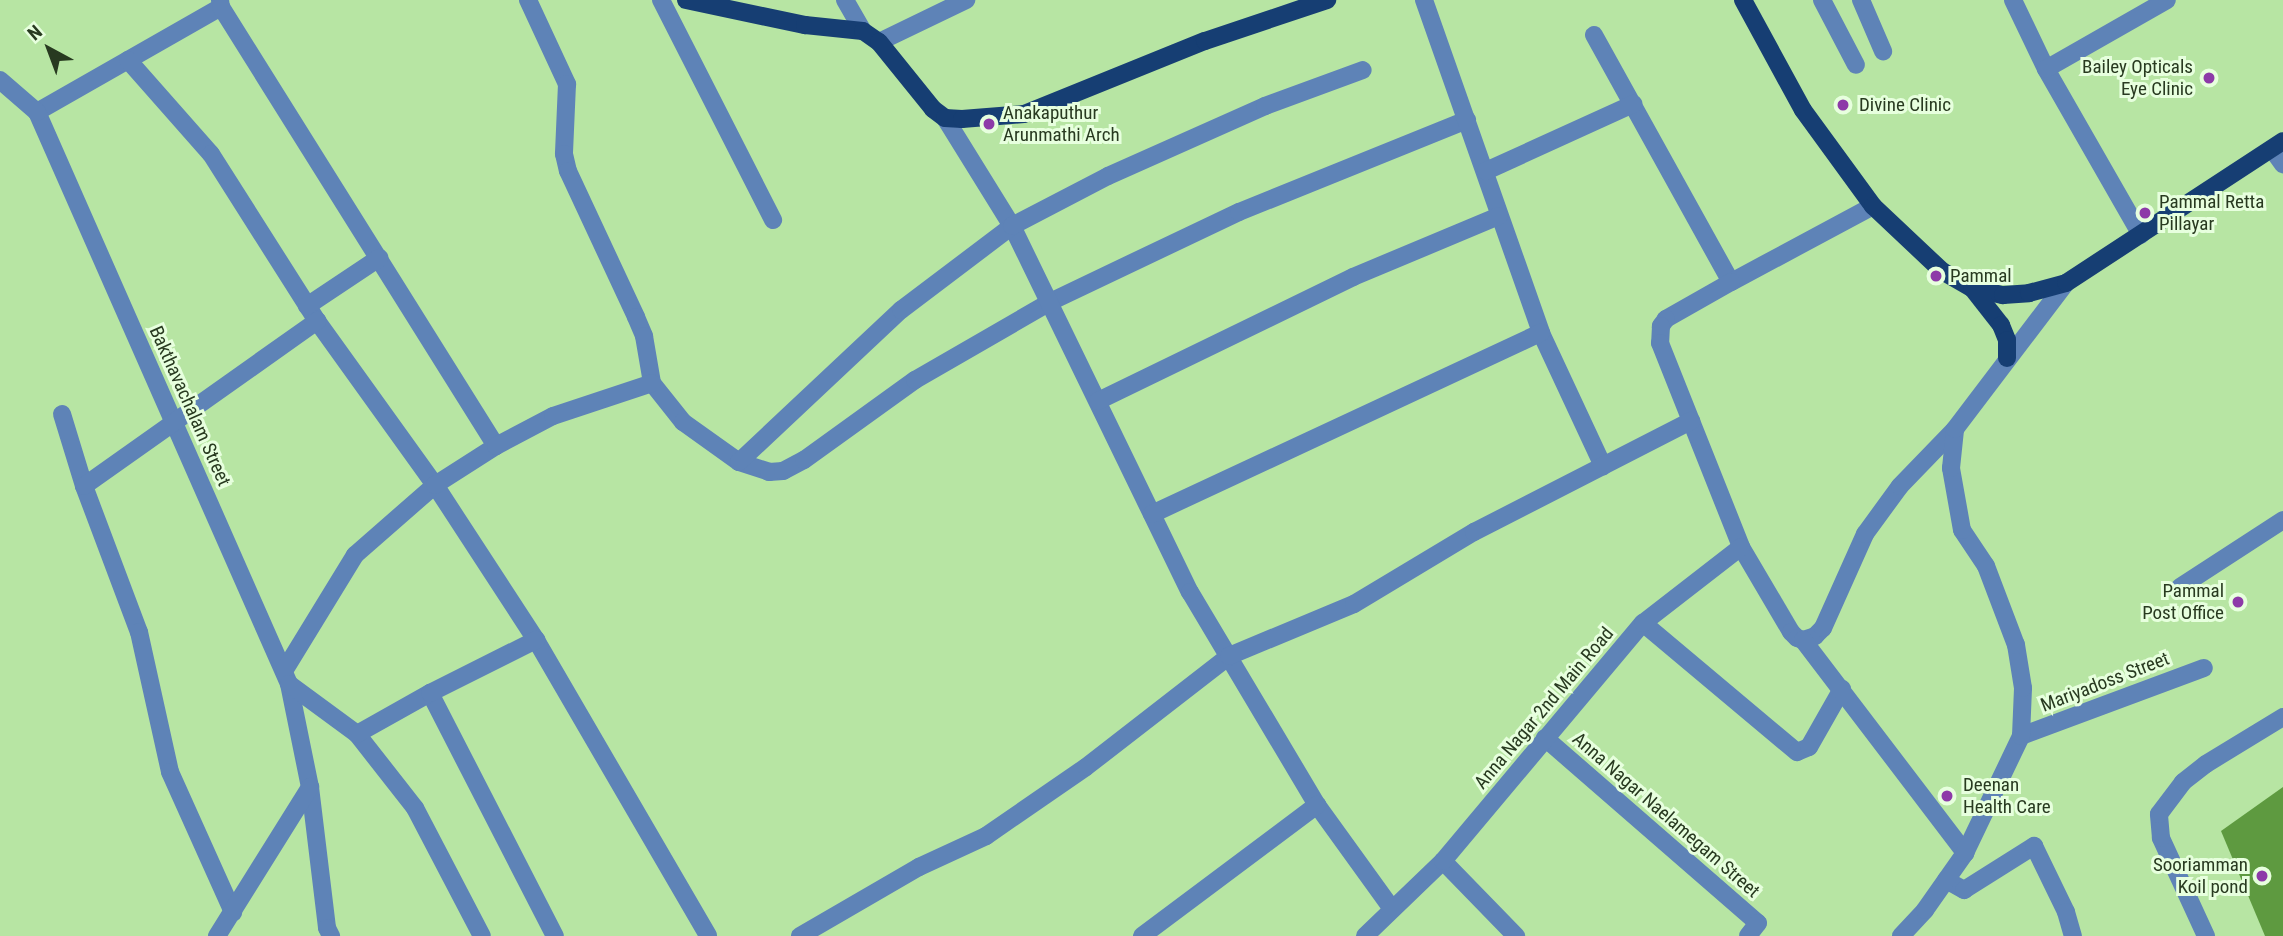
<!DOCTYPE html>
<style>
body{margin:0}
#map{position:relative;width:2283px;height:936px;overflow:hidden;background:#b7e5a3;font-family:"Roboto Condensed",sans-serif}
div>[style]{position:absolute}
.water>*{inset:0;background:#5e9a40}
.minor>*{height:18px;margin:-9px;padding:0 9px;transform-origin:9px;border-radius:9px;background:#5e83b7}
.major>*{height:18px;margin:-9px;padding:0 9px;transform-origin:9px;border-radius:9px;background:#163e73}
.dots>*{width:19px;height:19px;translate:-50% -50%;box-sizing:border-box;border:4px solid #e7ffde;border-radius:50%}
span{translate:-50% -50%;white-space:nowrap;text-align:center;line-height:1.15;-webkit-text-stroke:6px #e7ffde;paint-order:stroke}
.poi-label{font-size:19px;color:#283a20}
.right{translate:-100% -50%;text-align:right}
.left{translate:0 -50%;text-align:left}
.street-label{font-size:19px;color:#283a20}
.north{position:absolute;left:14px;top:14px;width:70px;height:70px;-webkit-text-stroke:5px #e7ffde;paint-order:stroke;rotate:319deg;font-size:19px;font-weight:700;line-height:28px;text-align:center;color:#283a20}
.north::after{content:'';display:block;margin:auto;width:24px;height:32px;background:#283a20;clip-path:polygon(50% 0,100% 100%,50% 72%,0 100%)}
</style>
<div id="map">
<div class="water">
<div style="clip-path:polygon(2283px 787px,2283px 936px,2265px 936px,2221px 831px)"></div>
</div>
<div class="minor">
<div style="left:220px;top:0;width:7px;rotate:82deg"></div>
<div style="left:221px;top:7px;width:212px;rotate:150.3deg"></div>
<div style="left:37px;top:112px;width:625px;rotate:66.22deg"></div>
<div style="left:289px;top:684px;width:105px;rotate:78.5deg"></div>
<div style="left:310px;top:787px;width:142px;rotate:83.1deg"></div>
<div style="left:327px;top:928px;width:9px;rotate:63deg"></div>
<div style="left:528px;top:0;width:93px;rotate:65.1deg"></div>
<div style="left:567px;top:84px;width:70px;rotate:92.5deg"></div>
<div style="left:564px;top:154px;width:17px;rotate:77deg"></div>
<div style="left:568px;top:171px;width:161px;rotate:65deg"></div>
<div style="left:636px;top:317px;width:21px;rotate:67deg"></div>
<div style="left:644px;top:336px;width:48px;rotate:80.3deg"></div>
<div style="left:652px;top:383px;width:50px;rotate:51.5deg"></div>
<div style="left:683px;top:422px;width:69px;rotate:35.5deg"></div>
<div style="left:739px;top:462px;width:32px;rotate:18deg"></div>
<div style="left:769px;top:472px;width:14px;rotate:-4deg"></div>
<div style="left:783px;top:471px;width:24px;rotate:-28deg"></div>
<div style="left:804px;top:460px;width:137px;rotate:-35.8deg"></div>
<div style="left:915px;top:380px;width:156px;rotate:-30deg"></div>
<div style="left:1050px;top:302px;width:209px;rotate:-25.5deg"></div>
<div style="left:1239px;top:212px;width:246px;rotate:-22deg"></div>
<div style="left:661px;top:0;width:247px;rotate:63deg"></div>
<div style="left:845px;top:0;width:36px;rotate:60deg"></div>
<div style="left:1424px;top:0;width:353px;rotate:70.6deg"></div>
<div style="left:1541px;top:333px;width:147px;rotate:65deg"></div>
<div style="left:1822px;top:0;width:73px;rotate:62.4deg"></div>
<div style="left:1861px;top:0;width:56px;rotate:66.7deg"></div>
<div style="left:2013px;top:0;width:76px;rotate:64.4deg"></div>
<div style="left:2046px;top:69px;width:191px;rotate:60.2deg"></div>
<div style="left:221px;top:7px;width:518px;rotate:57.94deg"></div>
<div style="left:1594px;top:35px;width:282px;rotate:61deg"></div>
<div style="left:879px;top:42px;width:97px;rotate:-25.8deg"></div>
<div style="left:128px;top:60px;width:125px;rotate:48.6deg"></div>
<div style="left:211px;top:154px;width:198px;rotate:57.6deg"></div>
<div style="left:317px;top:321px;width:202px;rotate:54.3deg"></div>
<div style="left:435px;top:485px;width:185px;rotate:56.9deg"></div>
<div style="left:536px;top:640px;width:342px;rotate:59.8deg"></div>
<div style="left:2046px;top:69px;width:139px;rotate:-29.7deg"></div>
<div style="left:0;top:80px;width:49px;rotate:40.9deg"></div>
<div style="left:945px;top:118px;width:127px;rotate:58.2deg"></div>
<div style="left:1012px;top:226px;width:407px;rotate:64.1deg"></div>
<div style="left:1190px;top:592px;width:248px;rotate:59.2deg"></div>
<div style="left:1317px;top:805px;width:128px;rotate:54.2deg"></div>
<div style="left:2272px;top:149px;width:19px;rotate:54deg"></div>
<div style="left:1486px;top:171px;width:162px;rotate:-24.5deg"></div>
<div style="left:1873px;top:206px;width:161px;rotate:151.8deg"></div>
<div style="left:1731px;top:282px;width:75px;rotate:150.4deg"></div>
<div style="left:1666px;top:319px;width:9px;rotate:126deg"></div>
<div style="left:1661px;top:326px;width:17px;rotate:93deg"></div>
<div style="left:1660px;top:343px;width:219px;rotate:68.3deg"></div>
<div style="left:1741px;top:547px;width:99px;rotate:59.5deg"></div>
<div style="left:1791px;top:632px;width:8px;rotate:45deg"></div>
<div style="left:1797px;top:638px;width:6px;rotate:18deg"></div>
<div style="left:1803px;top:640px;width:13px;rotate:-18deg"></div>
<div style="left:1815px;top:636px;width:11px;rotate:-45deg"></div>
<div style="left:1823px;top:628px;width:103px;rotate:-65.9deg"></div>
<div style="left:1865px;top:534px;width:59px;rotate:-53.9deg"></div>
<div style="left:1900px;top:486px;width:79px;rotate:-46deg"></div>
<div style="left:307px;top:306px;width:87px;rotate:-33.7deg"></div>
<div style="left:1098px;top:401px;width:284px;rotate:-25.9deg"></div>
<div style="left:1353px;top:277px;width:158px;rotate:-22.7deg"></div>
<div style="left:62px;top:414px;width:75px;rotate:73deg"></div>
<div style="left:84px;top:486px;width:156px;rotate:69.4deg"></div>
<div style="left:139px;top:632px;width:143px;rotate:77.5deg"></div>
<div style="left:170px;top:772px;width:154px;rotate:65.8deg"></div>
<div style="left:739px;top:462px;width:222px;rotate:-43.2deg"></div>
<div style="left:901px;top:310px;width:139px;rotate:-37.1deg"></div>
<div style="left:1012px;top:226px;width:108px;rotate:-27.5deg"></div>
<div style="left:1108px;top:176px;width:172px;rotate:-24deg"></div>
<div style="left:1265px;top:106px;width:104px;rotate:-20.2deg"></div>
<div style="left:84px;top:486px;width:286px;rotate:-35.3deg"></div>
<div style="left:1152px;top:514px;width:429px;rotate:-25deg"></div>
<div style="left:2180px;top:587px;width:123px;rotate:-33deg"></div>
<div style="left:1643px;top:623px;width:201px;rotate:40deg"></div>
<div style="left:1797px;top:752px;width:13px;rotate:-23deg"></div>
<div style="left:1809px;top:747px;width:67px;rotate:-60.4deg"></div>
<div style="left:1803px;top:640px;width:268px;rotate:52.7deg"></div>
<div style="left:284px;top:671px;width:136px;rotate:-58.5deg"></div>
<div style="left:355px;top:555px;width:106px;rotate:-41.2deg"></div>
<div style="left:435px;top:485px;width:72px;rotate:-32.6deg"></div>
<div style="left:496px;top:446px;width:64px;rotate:-27.8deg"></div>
<div style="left:553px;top:416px;width:104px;rotate:-18.4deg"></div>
<div style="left:289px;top:684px;width:84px;rotate:36.3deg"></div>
<div style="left:357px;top:734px;width:94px;rotate:51.9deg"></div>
<div style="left:415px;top:808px;width:144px;rotate:62.4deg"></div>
<div style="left:430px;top:693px;width:273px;rotate:62.8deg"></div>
<div style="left:357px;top:734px;width:84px;rotate:-29.3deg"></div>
<div style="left:430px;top:693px;width:119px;rotate:-26.6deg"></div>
<div style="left:2021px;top:736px;width:195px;rotate:-20.4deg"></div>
<div style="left:1545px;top:738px;width:282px;rotate:41deg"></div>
<div style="left:1758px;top:923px;width:16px;rotate:128deg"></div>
<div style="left:1443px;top:861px;width:105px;rotate:45.8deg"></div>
<div style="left:1946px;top:880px;width:21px;rotate:29deg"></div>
<div style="left:1964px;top:890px;width:83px;rotate:-32.2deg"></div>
<div style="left:2034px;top:846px;width:73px;rotate:64.1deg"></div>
<div style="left:2066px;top:912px;width:25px;rotate:74deg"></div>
<div style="left:217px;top:936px;width:176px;rotate:-58deg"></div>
<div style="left:800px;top:936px;width:138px;rotate:-30.1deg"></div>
<div style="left:919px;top:867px;width:74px;rotate:-24.8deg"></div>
<div style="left:986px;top:836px;width:121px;rotate:-34.6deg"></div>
<div style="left:1086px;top:767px;width:181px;rotate:-37.8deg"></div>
<div style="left:1229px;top:656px;width:135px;rotate:-22.6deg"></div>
<div style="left:1354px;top:604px;width:140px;rotate:-31deg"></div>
<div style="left:1474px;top:532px;width:244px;rotate:-27.1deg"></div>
<div style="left:1142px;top:936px;width:219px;rotate:-36.8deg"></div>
<div style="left:1365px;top:936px;width:108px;rotate:-43.9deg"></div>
<div style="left:1443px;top:861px;width:311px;rotate:-50deg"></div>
<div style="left:1643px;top:623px;width:124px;rotate:-37.8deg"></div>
<div style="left:1901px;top:936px;width:35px;rotate:-47deg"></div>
<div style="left:1925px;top:910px;width:70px;rotate:-54.9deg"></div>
<div style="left:1965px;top:853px;width:130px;rotate:-64.4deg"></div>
<div style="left:2021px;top:736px;width:48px;rotate:-87.6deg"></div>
<div style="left:2023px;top:688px;width:44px;rotate:-99.2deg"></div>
<div style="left:2016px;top:645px;width:85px;rotate:-110.8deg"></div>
<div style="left:1986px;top:566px;width:43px;rotate:-123.7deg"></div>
<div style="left:1962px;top:530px;width:63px;rotate:-100.1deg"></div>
<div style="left:1951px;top:468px;width:39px;rotate:-84deg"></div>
<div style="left:1955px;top:429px;width:183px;rotate:-52.8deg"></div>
<div style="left:2206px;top:936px;width:108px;rotate:-114.7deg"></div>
<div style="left:2161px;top:838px;width:24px;rotate:-95deg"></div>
<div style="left:2159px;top:814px;width:40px;rotate:-53deg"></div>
<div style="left:2183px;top:782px;width:29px;rotate:-38deg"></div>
<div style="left:2206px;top:764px;width:90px;rotate:-31.4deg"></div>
</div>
<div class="major">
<div style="left:686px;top:0;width:122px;rotate:11.9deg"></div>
<div style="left:805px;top:25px;width:58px;rotate:5.9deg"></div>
<div style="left:863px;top:31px;width:19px;rotate:35deg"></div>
<div style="left:879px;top:42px;width:86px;rotate:51.1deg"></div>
<div style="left:933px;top:109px;width:15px;rotate:37deg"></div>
<div style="left:945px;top:118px;width:17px;rotate:3deg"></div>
<div style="left:962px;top:119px;width:62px;rotate:-4.6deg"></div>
<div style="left:1024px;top:114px;width:195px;rotate:-22deg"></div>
<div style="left:1205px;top:41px;width:129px;rotate:-18.6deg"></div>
<div style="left:1743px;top:0;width:125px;rotate:61.4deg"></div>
<div style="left:1803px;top:110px;width:119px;rotate:53.9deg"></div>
<div style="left:1873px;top:206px;width:95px;rotate:43.3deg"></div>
<div style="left:1942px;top:271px;width:34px;rotate:30deg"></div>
<div style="left:1972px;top:288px;width:32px;rotate:13deg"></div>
<div style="left:2003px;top:295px;width:26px;rotate:-4deg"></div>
<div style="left:2029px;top:293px;width:38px;rotate:-15deg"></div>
<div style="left:2066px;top:283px;width:259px;rotate:-33.2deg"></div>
<div style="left:1972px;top:288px;width:47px;rotate:51.9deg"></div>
<div style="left:2001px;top:325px;width:16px;rotate:68deg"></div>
<div style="left:2007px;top:340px;width:18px;rotate:90deg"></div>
</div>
<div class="dots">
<div style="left:2209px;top:78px;background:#8d3aa8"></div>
<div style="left:1843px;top:105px;background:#8d3aa8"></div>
<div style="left:989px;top:124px;background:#8d3aa8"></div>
<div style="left:2145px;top:213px;background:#8d3aa8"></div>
<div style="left:1936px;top:276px;background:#8d3aa8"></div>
<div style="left:2238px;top:602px;background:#8d3aa8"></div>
<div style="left:1947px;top:796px;background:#8d3aa8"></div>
<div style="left:2262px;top:876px;background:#8d3aa8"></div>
</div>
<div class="poi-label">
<span class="right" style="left:2193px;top:78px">Bailey Opticals<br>Eye Clinic</span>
<span class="left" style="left:1859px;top:105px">Divine Clinic</span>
<span class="left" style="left:1003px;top:124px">Anakaputhur<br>Arunmathi Arch</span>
<span class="left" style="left:2159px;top:213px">Pammal Retta<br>Pillayar</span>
<span class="left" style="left:1950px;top:276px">Pammal</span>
<span class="right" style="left:2224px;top:602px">Pammal<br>Post Office</span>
<span class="left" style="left:1963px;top:796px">Deenan<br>Health Care</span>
<span class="right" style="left:2248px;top:876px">Sooriamman<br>Koil pond</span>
</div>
<div class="street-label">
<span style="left:190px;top:406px;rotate:66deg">Bakthavachalam Street</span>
<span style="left:2105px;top:682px;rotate:-21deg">Mariyadoss Street</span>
<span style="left:1544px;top:708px;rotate:-50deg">Anna Nagar 2nd Main Road</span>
<span style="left:1666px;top:815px;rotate:41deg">Anna Nagar Naelamegam Street</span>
</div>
<div class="north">N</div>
</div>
